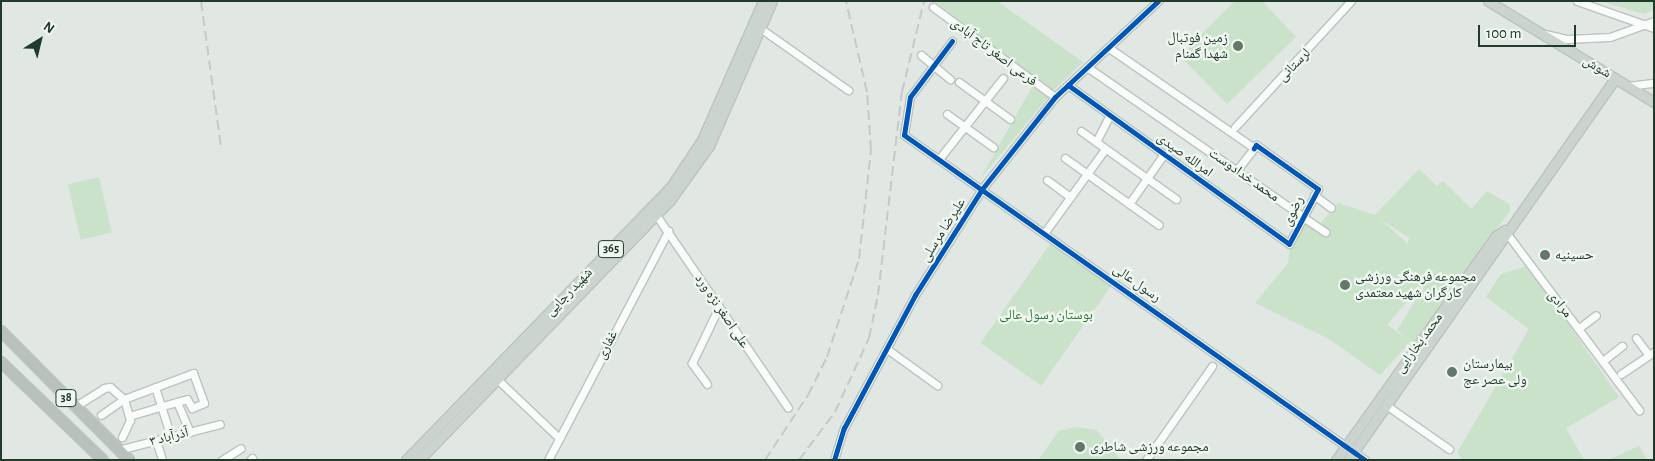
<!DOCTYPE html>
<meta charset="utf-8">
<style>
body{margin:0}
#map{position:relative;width:1655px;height:461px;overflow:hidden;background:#e1e7e2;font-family:"Alegreya Sans","Noto Naskh Arabic",sans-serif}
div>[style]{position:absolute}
.green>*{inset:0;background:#cae1ca;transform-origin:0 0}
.roads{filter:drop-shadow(1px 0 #bbc4be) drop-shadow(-1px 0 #bbc4be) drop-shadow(0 1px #bbc4be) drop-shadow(0 -1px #bbc4be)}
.minor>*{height:7px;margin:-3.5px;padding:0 3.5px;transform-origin:3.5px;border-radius:3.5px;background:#fafbfb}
.major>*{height:9px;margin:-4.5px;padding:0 4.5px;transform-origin:4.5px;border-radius:4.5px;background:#ccd4cf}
.highway>*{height:10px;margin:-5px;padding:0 5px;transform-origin:5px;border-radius:5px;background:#b9c1bd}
.rail>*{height:2px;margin-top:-1px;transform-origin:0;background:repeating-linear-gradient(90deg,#c6c9c7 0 10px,transparent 0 15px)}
.cycleway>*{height:5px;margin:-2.5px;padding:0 2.5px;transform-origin:2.5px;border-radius:2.5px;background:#0057b8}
.dots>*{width:14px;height:14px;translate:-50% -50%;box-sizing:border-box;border:2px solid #eff7f0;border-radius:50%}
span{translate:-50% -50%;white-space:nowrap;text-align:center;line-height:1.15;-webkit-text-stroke:4.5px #eff7f0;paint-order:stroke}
.shield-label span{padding:1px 4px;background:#eff7f0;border:1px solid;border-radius:4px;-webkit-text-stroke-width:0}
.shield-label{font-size:12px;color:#203a2b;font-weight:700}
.poi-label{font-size:14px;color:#203a2b}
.right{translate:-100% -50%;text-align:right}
.left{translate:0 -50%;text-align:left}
.street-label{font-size:14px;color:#203a2b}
.park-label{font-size:14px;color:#2a7130}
.frame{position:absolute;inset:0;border:2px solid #203a2b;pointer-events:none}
.north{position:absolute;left:15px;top:15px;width:50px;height:50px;-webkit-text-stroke:4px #eff7f0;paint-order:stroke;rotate:36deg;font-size:14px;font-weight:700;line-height:20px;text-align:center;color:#203a2b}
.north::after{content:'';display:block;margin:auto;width:18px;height:22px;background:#203a2b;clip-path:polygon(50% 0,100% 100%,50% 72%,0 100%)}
.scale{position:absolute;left:1478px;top:25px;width:98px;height:22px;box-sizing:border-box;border:2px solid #203a2b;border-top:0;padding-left:6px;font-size:15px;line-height:18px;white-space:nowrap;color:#203a2b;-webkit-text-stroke:4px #eff7f0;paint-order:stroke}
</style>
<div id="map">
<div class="green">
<div style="clip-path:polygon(934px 1px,997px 1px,1083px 62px,1052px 92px)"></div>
<div style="clip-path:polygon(1235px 1px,1262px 1px,1296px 37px,1227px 104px,1180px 56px)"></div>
<div style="clip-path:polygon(1600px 1px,1654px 1px,1654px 10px,1644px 14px)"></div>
<div style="clip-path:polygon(1032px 87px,1050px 95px,980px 179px)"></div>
<div style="clip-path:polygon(evenodd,1419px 169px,1437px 186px,1443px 181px,1471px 209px,1487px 191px,1509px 204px,1510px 211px,1414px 343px,1411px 341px,1380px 375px,1329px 339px,1255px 303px,1288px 263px,1290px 246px,1305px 221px,1315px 230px,1338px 203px,1375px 215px,1419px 169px,1379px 218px,1409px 238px,1408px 244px,1379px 218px,1419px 169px,1436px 268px,1397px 330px,1410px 341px,1387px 325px,1436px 268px)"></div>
<div style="left:99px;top:177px;width:57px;height:32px;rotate:77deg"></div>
<div style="left:1050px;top:244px;width:74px;height:121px;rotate:35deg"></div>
<div style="clip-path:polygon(1528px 266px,1619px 397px,1566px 428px,1584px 460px,1463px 460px,1457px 453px,1529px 329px,1486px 297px,1501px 274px)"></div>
<div style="clip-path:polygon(1074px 427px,1096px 430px,1121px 460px,1038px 460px,1059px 431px)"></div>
<div style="clip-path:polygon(1639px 446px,1648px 460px,1608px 460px)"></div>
</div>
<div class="roads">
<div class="minor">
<div style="left:1577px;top:1px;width:82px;rotate:19.3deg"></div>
<div style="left:933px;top:7px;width:152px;rotate:36.4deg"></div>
<div style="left:760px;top:28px;width:108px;rotate:35.2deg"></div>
<div style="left:1545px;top:34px;width:23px;rotate:13deg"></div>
<div style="left:1567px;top:39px;width:43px;rotate:-2.7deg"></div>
<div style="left:1610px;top:37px;width:47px;rotate:-20deg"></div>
<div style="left:952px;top:41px;width:70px;rotate:126.9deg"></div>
<div style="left:910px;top:97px;width:38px;rotate:99deg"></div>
<div style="left:904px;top:135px;width:564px;rotate:35.18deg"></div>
<div style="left:1109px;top:48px;width:176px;rotate:34.6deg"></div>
<div style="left:921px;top:55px;width:38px;rotate:40deg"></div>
<div style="left:1087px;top:67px;width:260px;rotate:34.7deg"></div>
<div style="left:959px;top:82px;width:63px;rotate:36deg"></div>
<div style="left:1068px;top:85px;width:272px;rotate:35.7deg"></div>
<div style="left:1289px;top:244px;width:62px;rotate:-62.2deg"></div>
<div style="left:1318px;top:189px;width:76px;rotate:-144.6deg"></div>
<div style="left:1256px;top:145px;width:4px;rotate:124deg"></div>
<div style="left:1628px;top:86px;width:26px;rotate:-7deg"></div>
<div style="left:947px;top:114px;width:57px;rotate:35.7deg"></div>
<div style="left:1235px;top:127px;width:171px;rotate:-47.4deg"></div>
<div style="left:1081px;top:131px;width:117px;rotate:35.6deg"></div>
<div style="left:1096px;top:142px;width:30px;rotate:-63deg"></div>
<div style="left:1065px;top:158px;width:115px;rotate:35.5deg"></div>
<div style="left:939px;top:159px;width:103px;rotate:-51.7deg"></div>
<div style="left:1237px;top:170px;width:28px;rotate:-52deg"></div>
<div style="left:1047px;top:180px;width:29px;rotate:36deg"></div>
<div style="left:1314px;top:195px;width:21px;rotate:37deg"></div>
<div style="left:1129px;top:204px;width:61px;rotate:-55deg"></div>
<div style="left:654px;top:212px;width:237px;rotate:55.6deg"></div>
<div style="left:1303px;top:217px;width:27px;rotate:34deg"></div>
<div style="left:1505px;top:231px;width:224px;rotate:53.2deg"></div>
<div style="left:1045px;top:232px;width:102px;rotate:-54.1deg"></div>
<div style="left:1579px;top:328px;width:21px;rotate:-37deg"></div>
<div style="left:1636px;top:338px;width:21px;rotate:53deg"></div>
<div style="left:887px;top:349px;width:62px;rotate:35.8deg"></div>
<div style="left:1604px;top:360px;width:23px;rotate:-38deg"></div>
<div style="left:1621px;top:374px;width:40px;rotate:-34deg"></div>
<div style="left:497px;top:379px;width:86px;rotate:43.6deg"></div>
<div style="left:707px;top:384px;width:26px;rotate:-126deg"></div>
<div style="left:692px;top:363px;width:62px;rotate:-64.3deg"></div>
<div style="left:155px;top:387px;width:52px;rotate:72.3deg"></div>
<div style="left:1386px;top:405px;width:77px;rotate:34.9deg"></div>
<div style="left:74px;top:407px;width:36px;rotate:-32deg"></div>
<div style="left:104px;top:388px;width:6px;rotate:-9deg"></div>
<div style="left:110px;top:387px;width:18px;rotate:41deg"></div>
<div style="left:124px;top:399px;width:74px;rotate:-20.6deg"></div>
<div style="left:193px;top:373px;width:32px;rotate:70deg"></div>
<div style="left:204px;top:403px;width:13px;rotate:157deg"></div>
<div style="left:192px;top:408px;width:10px;rotate:-119deg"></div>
<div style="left:187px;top:399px;width:10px;rotate:163deg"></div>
<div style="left:177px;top:402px;width:33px;rotate:67deg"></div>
<div style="left:101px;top:415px;width:28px;rotate:-35deg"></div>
<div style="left:124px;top:399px;width:22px;rotate:74deg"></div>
<div style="left:130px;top:420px;width:19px;rotate:115deg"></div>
<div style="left:129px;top:416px;width:50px;rotate:-16.3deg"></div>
<div style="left:156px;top:440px;width:21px;rotate:73deg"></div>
<div style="left:118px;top:450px;width:105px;rotate:-14.3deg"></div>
<div style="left:222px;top:460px;width:22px;rotate:-32deg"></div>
<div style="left:250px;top:460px;width:3px;rotate:-45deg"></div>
<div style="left:548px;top:460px;width:259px;rotate:-62.3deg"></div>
<div style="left:834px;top:460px;width:34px;rotate:-73deg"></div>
<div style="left:844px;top:428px;width:151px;rotate:-61.9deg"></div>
<div style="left:915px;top:295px;width:125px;rotate:-57.7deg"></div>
<div style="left:982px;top:189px;width:117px;rotate:-51.6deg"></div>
<div style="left:1055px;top:97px;width:141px;rotate:-43deg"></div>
<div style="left:1146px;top:460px;width:115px;rotate:-54.9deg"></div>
</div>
<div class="major">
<div style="left:1488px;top:1px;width:194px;rotate:31.3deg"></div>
<div style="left:406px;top:460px;width:379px;rotate:-45.9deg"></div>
<div style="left:670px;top:188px;width:58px;rotate:-56.3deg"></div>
<div style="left:702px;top:140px;width:152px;rotate:-66.3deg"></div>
<div style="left:419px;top:460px;width:361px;rotate:-46deg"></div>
<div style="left:670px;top:200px;width:67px;rotate:-54.2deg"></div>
<div style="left:709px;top:146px;width:158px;rotate:-66.5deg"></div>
<div style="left:1336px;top:460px;width:275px;rotate:-54.5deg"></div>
<div style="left:1496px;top:236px;width:11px;rotate:-34deg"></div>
<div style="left:1348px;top:460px;width:466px;rotate:-55deg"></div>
</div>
<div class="highway">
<div style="left:1px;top:331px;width:182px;rotate:45.2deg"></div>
<div style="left:1px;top:362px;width:141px;rotate:43.9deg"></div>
</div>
</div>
<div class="rail">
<div style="left:201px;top:1px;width:147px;rotate:82.2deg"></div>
<div style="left:765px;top:460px;width:78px;rotate:-56.5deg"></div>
<div style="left:808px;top:395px;width:42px;rotate:-63.4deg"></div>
<div style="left:827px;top:357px;width:103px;rotate:-71.9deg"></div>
<div style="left:859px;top:259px;width:110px;rotate:-83.7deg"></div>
<div style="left:871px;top:150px;width:58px;rotate:-93.9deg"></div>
<div style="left:867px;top:92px;width:93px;rotate:-103deg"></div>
<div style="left:799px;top:460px;width:60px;rotate:-53.1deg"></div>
<div style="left:835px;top:412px;width:81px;rotate:-65.3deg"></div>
<div style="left:869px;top:338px;width:44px;rotate:-78.2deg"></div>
<div style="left:878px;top:295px;width:204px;rotate:-83.3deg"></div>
<div style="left:902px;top:92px;width:94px;rotate:-76.4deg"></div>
</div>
<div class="cycleway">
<div style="left:952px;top:41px;width:70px;rotate:126.9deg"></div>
<div style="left:910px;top:97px;width:38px;rotate:99deg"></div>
<div style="left:904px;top:135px;width:564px;rotate:35.18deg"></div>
<div style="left:1068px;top:85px;width:272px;rotate:35.7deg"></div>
<div style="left:1289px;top:244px;width:62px;rotate:-62.2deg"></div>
<div style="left:1318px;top:189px;width:76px;rotate:-144.6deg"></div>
<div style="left:1256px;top:145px;width:4px;rotate:124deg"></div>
<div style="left:834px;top:460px;width:34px;rotate:-73deg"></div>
<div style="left:844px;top:428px;width:151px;rotate:-61.9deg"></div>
<div style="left:915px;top:295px;width:125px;rotate:-57.7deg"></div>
<div style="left:982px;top:189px;width:117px;rotate:-51.6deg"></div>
<div style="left:1055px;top:97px;width:141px;rotate:-43deg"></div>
</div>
<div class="dots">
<div style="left:1238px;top:46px;background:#64776b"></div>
<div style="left:1545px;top:255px;background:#64776b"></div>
<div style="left:1345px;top:285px;background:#64776b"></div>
<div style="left:1452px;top:372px;background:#64776b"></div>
<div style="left:1080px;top:447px;background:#64776b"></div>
</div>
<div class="shield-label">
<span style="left:611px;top:249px">365</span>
<span style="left:66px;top:398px">38</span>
</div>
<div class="poi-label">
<span class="right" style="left:1228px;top:46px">زمین فوتبال<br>شهدا گمنام</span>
<span class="left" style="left:1555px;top:255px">حسینیه</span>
<span class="left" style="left:1355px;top:285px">مجموعه فرهنگی ورزشی<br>کارگران شهید معتمدی</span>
<span class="left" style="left:1463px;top:372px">بیمارستان<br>ولی عصر عج</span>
<span class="left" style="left:1090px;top:447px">مجموعه ورزشی شاطری</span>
</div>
<div class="street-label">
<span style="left:994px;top:52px;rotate:37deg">فرعی اصغر تاج آبادی</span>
<span style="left:1294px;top:65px;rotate:-45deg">لرستانی</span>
<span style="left:1597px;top:67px;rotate:31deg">شوش</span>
<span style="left:1185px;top:155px;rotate:36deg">امرالله صیدی</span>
<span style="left:1244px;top:175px;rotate:35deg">محمد خدادوست</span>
<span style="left:1293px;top:211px;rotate:-64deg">رضوی</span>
<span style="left:943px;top:230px;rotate:-58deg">علیرضا مرسلی</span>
<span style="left:1137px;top:283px;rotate:35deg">رسول عالی</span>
<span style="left:569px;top:292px;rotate:-46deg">شهید رجایی</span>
<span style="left:1560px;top:304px;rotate:52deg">مرادی</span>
<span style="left:722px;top:311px;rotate:56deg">علی اصغر نژه ورد</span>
<span style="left:1419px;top:343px;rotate:-54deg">محمد بخارایی</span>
<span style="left:607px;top:345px;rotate:-63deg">غفاری</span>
<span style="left:169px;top:437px;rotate:-14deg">۳ آذرآباد</span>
</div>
<div class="park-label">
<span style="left:1046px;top:315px">بوستان رسول عالی</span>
</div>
<div class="frame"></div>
<div class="north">N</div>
<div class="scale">100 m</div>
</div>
